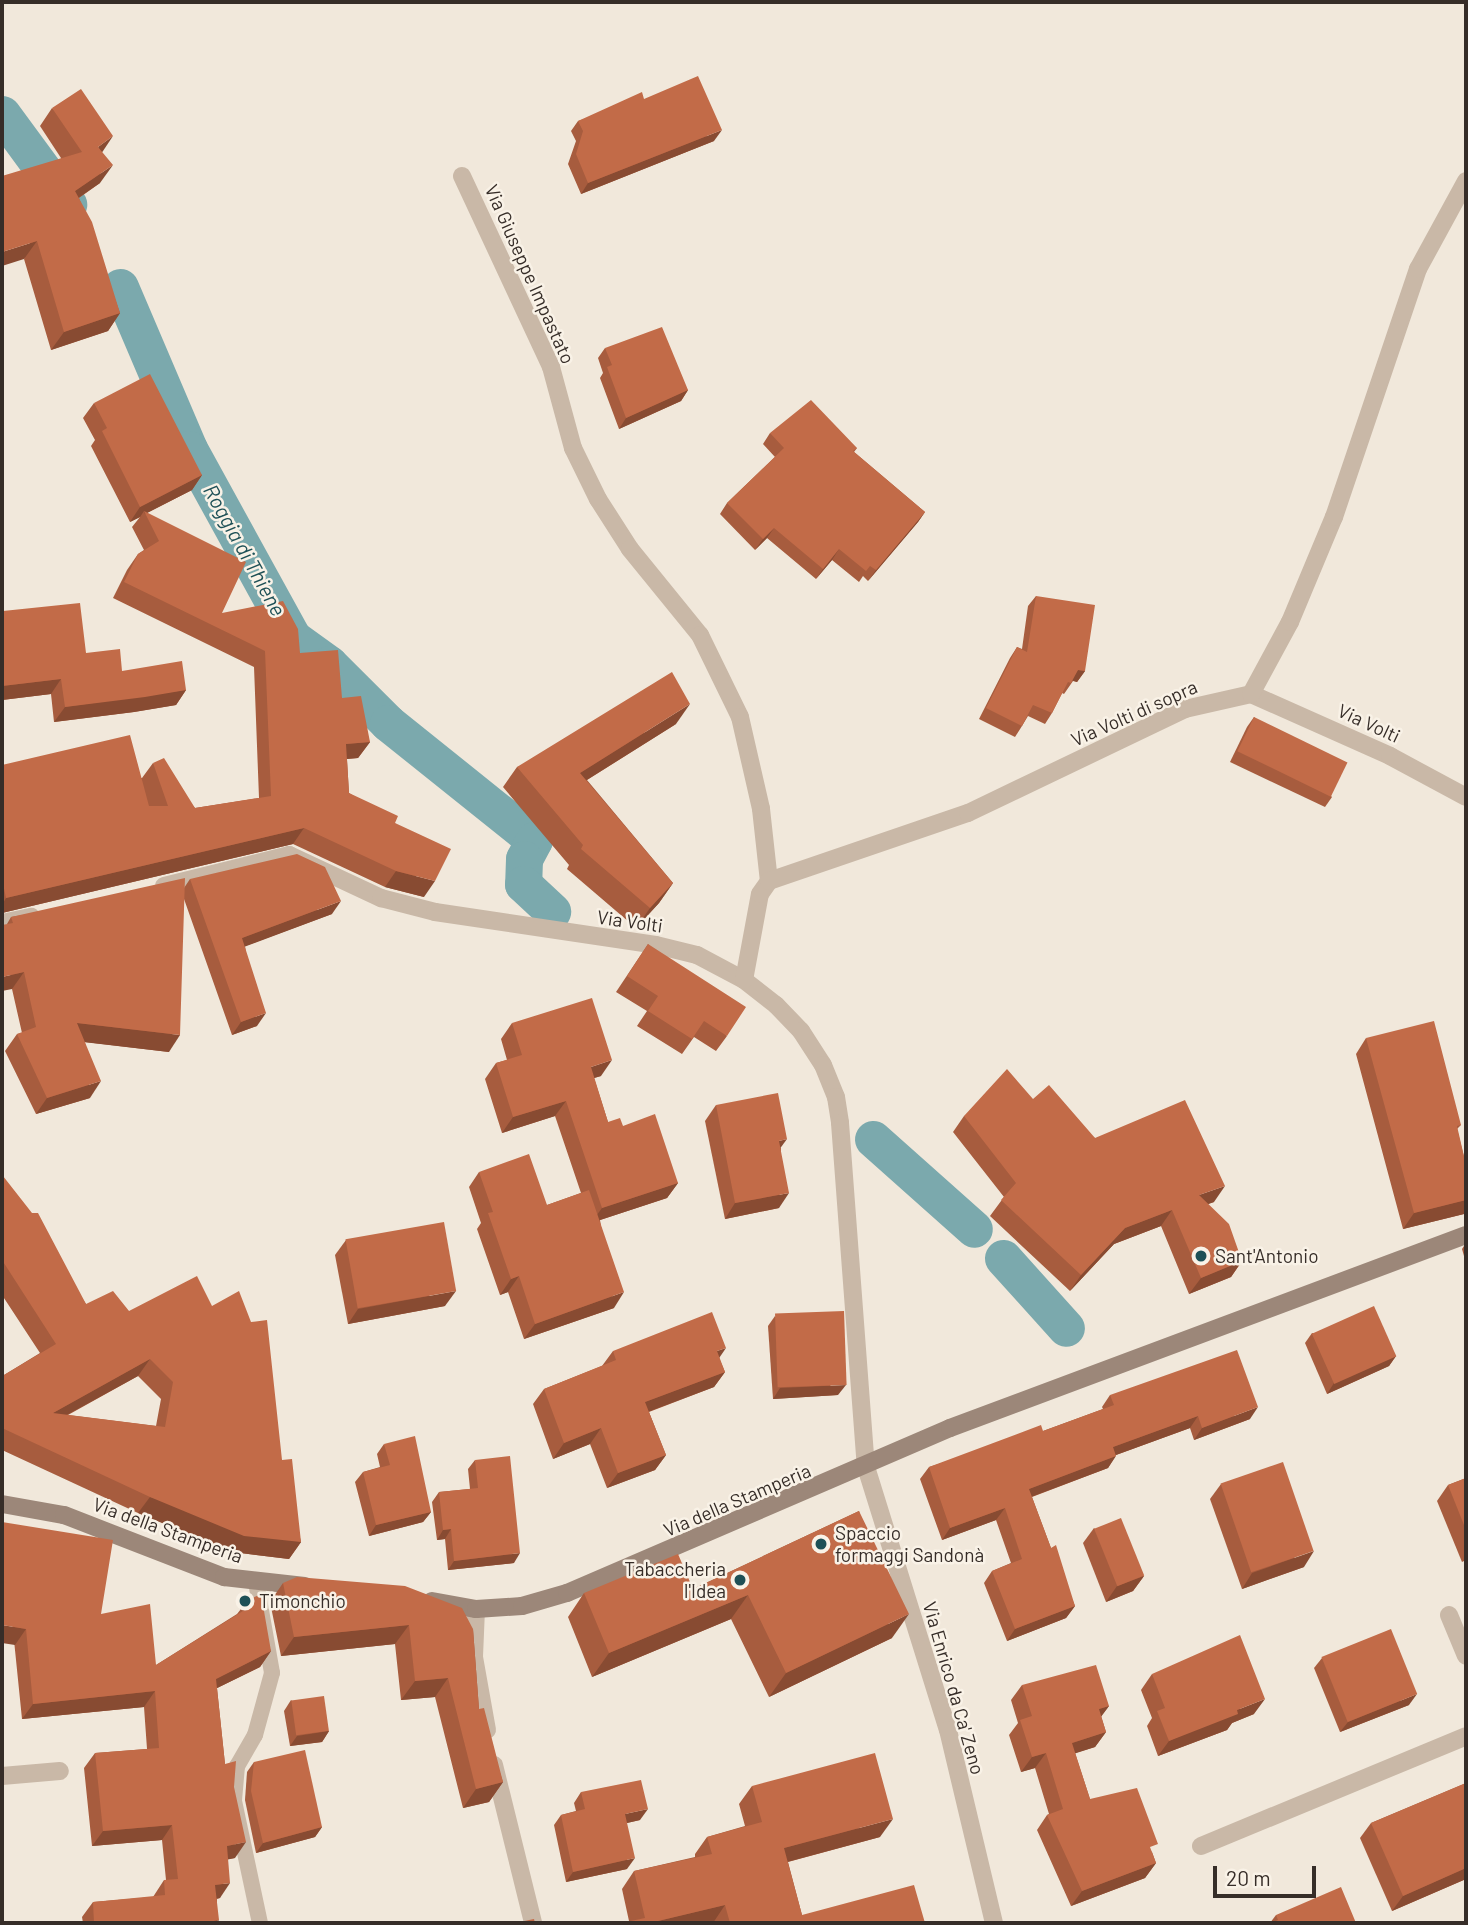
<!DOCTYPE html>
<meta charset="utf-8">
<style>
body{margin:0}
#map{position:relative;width:1468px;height:1925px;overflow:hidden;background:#f1e8db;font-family:Barlow,sans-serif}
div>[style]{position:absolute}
.canal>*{height:37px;margin:-18.5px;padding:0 18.5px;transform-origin:18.5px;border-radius:18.5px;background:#7ba9ad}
.lane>*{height:16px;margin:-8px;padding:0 8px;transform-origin:8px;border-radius:8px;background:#c9b8a7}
.street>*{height:18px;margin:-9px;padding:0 9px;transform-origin:9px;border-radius:9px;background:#c9b8a7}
.secondary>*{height:18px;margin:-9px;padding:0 9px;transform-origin:9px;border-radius:9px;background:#9c8779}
.wall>*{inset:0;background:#a75c3e}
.shaded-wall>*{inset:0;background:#884b32}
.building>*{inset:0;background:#c26b48;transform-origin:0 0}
.dots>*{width:19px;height:19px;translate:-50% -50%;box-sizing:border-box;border:4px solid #f9f2e7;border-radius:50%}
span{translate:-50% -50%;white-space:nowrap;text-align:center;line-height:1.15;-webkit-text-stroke:5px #f9f2e7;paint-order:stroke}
.street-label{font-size:19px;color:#362d28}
.poi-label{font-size:19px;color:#362d28}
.left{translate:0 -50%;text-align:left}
.right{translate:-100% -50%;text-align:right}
.water-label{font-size:21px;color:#1e5056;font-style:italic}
.frame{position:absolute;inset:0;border:4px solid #362d28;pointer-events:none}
.scale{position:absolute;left:1213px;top:1866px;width:103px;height:32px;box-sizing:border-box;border:4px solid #362d28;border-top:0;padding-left:9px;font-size:21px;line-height:24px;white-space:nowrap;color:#362d28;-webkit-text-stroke:5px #f9f2e7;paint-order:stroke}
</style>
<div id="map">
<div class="canal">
<div style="left:2px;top:114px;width:112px;rotate:53.7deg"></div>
<div style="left:120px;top:287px;width:176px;rotate:66.9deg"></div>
<div style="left:189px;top:449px;width:216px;rotate:61.2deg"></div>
<div style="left:293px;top:638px;width:44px;rotate:35.8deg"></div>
<div style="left:329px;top:664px;width:83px;rotate:45deg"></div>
<div style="left:388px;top:723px;width:187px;rotate:38.7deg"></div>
<div style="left:534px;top:840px;width:21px;rotate:118deg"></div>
<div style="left:524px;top:859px;width:25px;rotate:92deg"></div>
<div style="left:523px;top:884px;width:40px;rotate:43deg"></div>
<div style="left:873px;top:1139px;width:135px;rotate:41.7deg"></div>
<div style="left:1003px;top:1258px;width:94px;rotate:48deg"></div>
</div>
<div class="lane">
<div style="left:256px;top:1582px;width:92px;rotate:80deg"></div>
<div style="left:272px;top:1673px;width:64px;rotate:105.3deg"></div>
<div style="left:255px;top:1735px;width:36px;rotate:120deg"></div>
<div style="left:237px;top:1766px;width:35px;rotate:95deg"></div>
<div style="left:234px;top:1801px;width:125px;rotate:78deg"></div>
</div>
<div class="street">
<div style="left:462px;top:176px;width:211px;rotate:65deg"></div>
<div style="left:551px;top:367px;width:84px;rotate:74.8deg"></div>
<div style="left:573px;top:448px;width:57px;rotate:63.9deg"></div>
<div style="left:598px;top:499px;width:59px;rotate:57.4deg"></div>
<div style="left:630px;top:549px;width:111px;rotate:50.9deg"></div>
<div style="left:700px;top:635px;width:91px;rotate:64deg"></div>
<div style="left:740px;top:717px;width:94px;rotate:77.1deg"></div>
<div style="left:761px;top:809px;width:72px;rotate:83.7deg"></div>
<div style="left:1251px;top:694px;width:152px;rotate:24deg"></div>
<div style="left:1390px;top:756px;width:86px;rotate:28.3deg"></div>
<div style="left:164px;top:886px;width:129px;rotate:-13.9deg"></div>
<div style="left:289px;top:855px;width:102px;rotate:25.1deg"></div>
<div style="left:381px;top:898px;width:56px;rotate:14.5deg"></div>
<div style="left:435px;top:912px;width:223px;rotate:8.5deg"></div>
<div style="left:656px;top:945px;width:42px;rotate:13.7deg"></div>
<div style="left:697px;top:955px;width:53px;rotate:28deg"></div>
<div style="left:744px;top:980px;width:41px;rotate:38deg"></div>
<div style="left:776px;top:1005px;width:36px;rotate:46deg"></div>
<div style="left:801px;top:1031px;width:40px;rotate:57.1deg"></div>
<div style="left:823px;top:1065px;width:35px;rotate:68deg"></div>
<div style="left:836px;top:1097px;width:26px;rotate:81deg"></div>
<div style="left:840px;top:1123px;width:345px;rotate:85.7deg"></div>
<div style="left:866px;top:1467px;width:275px;rotate:72.7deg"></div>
<div style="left:948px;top:1730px;width:198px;rotate:76.6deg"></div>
<div style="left:2px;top:923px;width:30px;rotate:-12deg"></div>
<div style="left:744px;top:980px;width:87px;rotate:-79.5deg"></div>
<div style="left:760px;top:894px;width:16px;rotate:-55deg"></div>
<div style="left:769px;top:881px;width:210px;rotate:-18.9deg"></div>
<div style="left:968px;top:813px;width:241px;rotate:-25.6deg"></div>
<div style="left:1185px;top:709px;width:68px;rotate:-12.8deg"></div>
<div style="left:1251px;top:694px;width:82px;rotate:-61.6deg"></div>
<div style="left:1290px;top:622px;width:114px;rotate:-67.3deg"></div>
<div style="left:1334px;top:517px;width:262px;rotate:-71.3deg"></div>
<div style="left:1418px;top:269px;width:100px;rotate:-61.4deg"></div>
<div style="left:476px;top:1609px;width:48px;rotate:92.4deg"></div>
<div style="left:474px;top:1657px;width:74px;rotate:79.9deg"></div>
<div style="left:1449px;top:1615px;width:44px;rotate:67.5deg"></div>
<div style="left:494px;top:1765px;width:163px;rotate:76.1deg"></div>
<div style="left:2px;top:1776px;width:58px;rotate:-4.9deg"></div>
<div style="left:1201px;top:1846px;width:287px;rotate:-22.5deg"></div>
</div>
<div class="secondary">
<div style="left:2px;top:1504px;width:63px;rotate:10.1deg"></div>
<div style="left:64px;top:1515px;width:172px;rotate:21.2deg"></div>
<div style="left:224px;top:1577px;width:81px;rotate:6.4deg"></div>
<div style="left:432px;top:1601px;width:45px;rotate:10.3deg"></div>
<div style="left:476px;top:1609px;width:46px;rotate:-3.7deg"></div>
<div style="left:522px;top:1606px;width:47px;rotate:-16.1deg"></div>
<div style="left:567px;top:1593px;width:417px;rotate:-23.3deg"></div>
<div style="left:950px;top:1428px;width:551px;rotate:-20.51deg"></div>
</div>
<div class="wall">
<div style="clip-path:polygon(644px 99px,714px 141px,581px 194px,568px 164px,576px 141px,571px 131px,578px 121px)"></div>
<div style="clip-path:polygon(52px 108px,102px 152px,100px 183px,79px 198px,120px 313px,108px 331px,51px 350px,24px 259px,61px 158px,40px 126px)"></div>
<div style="clip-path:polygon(605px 348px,688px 390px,681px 401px,619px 429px,600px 378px,603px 373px,598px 358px)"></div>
<div style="clip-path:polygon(94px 403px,202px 475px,192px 490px,147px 513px,222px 613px,300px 653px,342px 698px,370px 742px,358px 758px,347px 759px,349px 793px,395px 823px,424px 897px,385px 887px,293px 844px,2px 913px,2px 765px,142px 778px,153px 763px,195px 808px,259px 798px,254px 667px,113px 598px,127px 570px,138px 554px,144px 550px,132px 527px,140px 517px,130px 522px,91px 446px,95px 440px,83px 418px)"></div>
<div style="clip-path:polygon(770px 433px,857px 448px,854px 452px,925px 512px,918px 522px,868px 581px,863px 576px,859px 582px,832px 560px,816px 579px,767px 538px,755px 550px,720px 514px,727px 503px,775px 457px,763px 444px)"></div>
<div style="clip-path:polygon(1036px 596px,1085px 671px,1077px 682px,1073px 681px,1064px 694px,1062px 693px,1052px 713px,1045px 724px,1028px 716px,1022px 726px,1015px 737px,979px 719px,1010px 658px,1017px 647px,1022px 649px,1028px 606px)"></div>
<div style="clip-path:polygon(2px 603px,3px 611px,122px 671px,186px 690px,176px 705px,134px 712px,54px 722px,51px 694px,2px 700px)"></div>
<div style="clip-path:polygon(1254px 717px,1332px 797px,1325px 807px,1230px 762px,1247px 727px)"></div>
<div style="clip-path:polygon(676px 724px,587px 780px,673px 883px,659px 903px,636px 928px,567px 869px,569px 865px,503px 787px,517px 767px)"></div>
<div style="clip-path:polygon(190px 879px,332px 914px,245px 946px,257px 1026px,232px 1035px,184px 899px,169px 1052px,85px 1042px,90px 1098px,36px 1114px,5px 1051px,17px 1034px,22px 1033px,12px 989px,7px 924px,11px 917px,184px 888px)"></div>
<div style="clip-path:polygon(648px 944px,727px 1036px,716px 1051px,694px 1037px,682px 1054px,637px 1026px,647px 1011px,616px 992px)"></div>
<div style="clip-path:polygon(512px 1023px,601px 1076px,594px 1078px,608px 1122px,623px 1126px,678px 1183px,667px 1198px,600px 1220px,614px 1308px,524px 1339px,508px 1292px,500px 1295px,477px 1229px,481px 1223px,469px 1187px,479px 1172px,547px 1205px,581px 1193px,555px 1116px,502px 1133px,485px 1079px,496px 1063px,507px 1060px,501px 1039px)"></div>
<div style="clip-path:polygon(1366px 1038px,1461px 1125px,1457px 1129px,1466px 1165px,1466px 1210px,1464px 1214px,1403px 1229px,1356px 1054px)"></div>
<div style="clip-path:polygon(1033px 1099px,1095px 1138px,1214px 1202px,1208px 1204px,1242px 1261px,1231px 1277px,1189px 1294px,1161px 1226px,1114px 1244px,1070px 1291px,990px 1216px,1004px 1197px,953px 1132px,964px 1116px)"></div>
<div style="clip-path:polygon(716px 1105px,781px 1148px,779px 1208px,725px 1219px,705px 1121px)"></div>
<div style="clip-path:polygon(evenodd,2px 1177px,86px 1304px,129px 1311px,282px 1460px,301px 1542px,289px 1559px,233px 1552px,138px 1513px,2px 1450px,2px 1371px,4px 1375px,40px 1353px,2px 1295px,2px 1177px,138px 1376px,161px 1399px,156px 1426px,68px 1415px,138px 1376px)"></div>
<div style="clip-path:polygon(346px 1240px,445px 1306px,348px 1324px,335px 1255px)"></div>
<div style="clip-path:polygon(1466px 1243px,1466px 1263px,1462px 1249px)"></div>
<div style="clip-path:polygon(775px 1316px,838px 1395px,773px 1399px,768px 1326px)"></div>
<div style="clip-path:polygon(1312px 1333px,1396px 1356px,1389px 1366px,1327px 1394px,1305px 1343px)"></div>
<div style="clip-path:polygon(613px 1351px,719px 1358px,725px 1372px,714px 1387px,649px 1412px,666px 1455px,655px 1470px,607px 1488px,590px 1444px,553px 1459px,533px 1404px,544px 1389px,602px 1366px)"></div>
<div style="clip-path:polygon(1110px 1395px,1250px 1419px,1194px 1440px,1190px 1428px,1116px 1455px,1108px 1468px,1032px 1497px,1051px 1548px,1075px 1606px,1066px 1618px,1007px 1641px,984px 1583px,992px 1571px,1011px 1563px,996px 1520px,942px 1540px,920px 1479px,929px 1467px,1043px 1431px,1103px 1409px,1102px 1407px)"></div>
<div style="clip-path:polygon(384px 1444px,431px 1512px,423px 1522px,369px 1536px,355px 1482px,363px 1472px,380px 1467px,377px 1454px)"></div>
<div style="clip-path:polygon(475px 1460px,514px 1563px,448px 1570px,445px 1539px,437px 1540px,432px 1502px,439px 1492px,470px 1489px,468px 1469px)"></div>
<div style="clip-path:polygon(1466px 1478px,1466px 1560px,1462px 1562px,1437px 1501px,1448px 1485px)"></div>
<div style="clip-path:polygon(1221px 1484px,1304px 1567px,1242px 1589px,1210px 1499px)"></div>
<div style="clip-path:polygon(859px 1511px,892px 1638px,769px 1697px,731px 1619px,592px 1677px,568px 1617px,584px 1593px,693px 1589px)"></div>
<div style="clip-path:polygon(2px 1522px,156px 1665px,237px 1614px,248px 1600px,271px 1651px,260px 1667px,217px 1688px,225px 1764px,234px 1787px,235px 1858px,228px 1859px,220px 1898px,217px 1899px,217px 1923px,83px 1923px,82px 1917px,93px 1902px,153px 1897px,164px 1880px,166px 1880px,162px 1840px,92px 1846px,84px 1768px,95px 1753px,147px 1749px,144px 1707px,22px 1719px)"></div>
<div style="clip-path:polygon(1094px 1528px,1144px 1576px,1133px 1591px,1106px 1602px,1083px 1543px)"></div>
<div style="clip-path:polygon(283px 1583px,473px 1629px,479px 1709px,503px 1782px,489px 1802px,463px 1808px,435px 1697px,401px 1700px,395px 1644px,281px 1656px,270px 1602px)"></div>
<div style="clip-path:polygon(1322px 1658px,1409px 1705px,1340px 1732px,1314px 1668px)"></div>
<div style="clip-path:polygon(1152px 1674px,1254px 1714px,1232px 1723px,1227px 1730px,1158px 1756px,1147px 1726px,1152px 1718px,1141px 1690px)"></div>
<div style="clip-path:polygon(1022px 1685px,1109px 1706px,1101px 1716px,1106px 1732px,1095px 1747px,1075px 1753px,1090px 1799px,1152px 1852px,1156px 1863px,1145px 1878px,1071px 1906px,1037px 1830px,1047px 1815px,1049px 1814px,1035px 1768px,1021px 1772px,1009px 1735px,1018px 1723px,1011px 1700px)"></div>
<div style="clip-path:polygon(291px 1700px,329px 1731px,322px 1742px,290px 1746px,284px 1711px)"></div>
<div style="clip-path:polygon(254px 1762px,322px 1827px,315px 1837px,256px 1853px,245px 1800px,247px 1772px)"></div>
<div style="clip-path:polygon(1466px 1783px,1466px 1879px,1392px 1911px,1360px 1838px,1371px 1823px)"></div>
<div style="clip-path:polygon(752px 1786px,880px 1837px,788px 1862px,802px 1915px,925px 1923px,713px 1923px,629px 1921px,622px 1889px,634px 1871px,695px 1857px,695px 1854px,707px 1837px,745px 1826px,739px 1804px)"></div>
<div style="clip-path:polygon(581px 1792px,640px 1820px,627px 1823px,627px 1869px,566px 1882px,554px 1825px,561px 1815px,576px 1811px,574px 1803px)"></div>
<div style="clip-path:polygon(1276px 1915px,1356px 1923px,1270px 1923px)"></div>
</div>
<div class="shaded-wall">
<div style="clip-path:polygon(722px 130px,714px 141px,581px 194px,588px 183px)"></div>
<div style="clip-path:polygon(113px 136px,101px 154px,98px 147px)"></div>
<div style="clip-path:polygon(113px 165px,100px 183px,62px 209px,75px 191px)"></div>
<div style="clip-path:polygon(37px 241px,24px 259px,2px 266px,2px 252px)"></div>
<div style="clip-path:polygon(120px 313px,108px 331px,51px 350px,64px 332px)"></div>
<div style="clip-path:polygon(688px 390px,681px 401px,619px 429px,626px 418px)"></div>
<div style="clip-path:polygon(202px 475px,192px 490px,145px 514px,144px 511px,140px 517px,130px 522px,140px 507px)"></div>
<div style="clip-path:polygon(925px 512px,918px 522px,868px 581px,876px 570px)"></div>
<div style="clip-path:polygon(774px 528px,767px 538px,755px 550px,763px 539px)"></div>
<div style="clip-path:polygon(839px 549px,832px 560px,816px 579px,823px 569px)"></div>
<div style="clip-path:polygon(1078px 670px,1085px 671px,1077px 682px,1071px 680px)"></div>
<div style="clip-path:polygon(61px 679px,51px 694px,2px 700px,2px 686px)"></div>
<div style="clip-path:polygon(186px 690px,176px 705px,134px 712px,54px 722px,65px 707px)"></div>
<div style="clip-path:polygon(690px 704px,676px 724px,566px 793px,580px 773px)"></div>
<div style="clip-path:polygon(370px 742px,358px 758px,334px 760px,346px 744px)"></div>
<div style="clip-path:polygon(304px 828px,293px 844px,2px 913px,2px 905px,6px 898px)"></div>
<div style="clip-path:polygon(396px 871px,435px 881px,424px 897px,385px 887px)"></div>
<div style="clip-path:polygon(673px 883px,659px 903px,636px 928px,650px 908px)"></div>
<div style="clip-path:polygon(341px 901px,332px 914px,233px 951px,242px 938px)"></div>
<div style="clip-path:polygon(24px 972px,12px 989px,2px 991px,2px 977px)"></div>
<div style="clip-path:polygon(266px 1013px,257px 1026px,232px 1035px,241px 1022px)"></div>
<div style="clip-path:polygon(77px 1023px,180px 1035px,169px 1052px,66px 1040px)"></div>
<div style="clip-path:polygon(612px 1060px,601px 1076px,580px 1082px,591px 1067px)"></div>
<div style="clip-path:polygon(101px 1081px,90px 1098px,36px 1114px,47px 1098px)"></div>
<div style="clip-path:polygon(566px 1101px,555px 1116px,502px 1133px,513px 1117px)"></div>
<div style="clip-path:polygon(787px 1139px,776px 1154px,779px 1141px)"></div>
<div style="clip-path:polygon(678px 1183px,667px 1198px,591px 1223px,602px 1208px)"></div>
<div style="clip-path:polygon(1225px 1186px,1214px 1202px,1188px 1211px,1199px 1195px)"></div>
<div style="clip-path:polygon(789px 1193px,779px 1208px,725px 1219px,735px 1203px)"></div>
<div style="clip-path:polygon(1466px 1200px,1466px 1210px,1464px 1214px,1403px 1229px,1414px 1213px)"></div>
<div style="clip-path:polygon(1172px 1210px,1161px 1226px,1114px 1244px,1070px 1291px,1081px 1275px,1125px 1228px)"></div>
<div style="clip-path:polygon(1242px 1261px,1231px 1277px,1189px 1294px,1201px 1278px)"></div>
<div style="clip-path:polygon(519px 1276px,508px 1292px,500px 1295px,511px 1279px)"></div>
<div style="clip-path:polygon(456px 1291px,445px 1306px,348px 1324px,358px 1309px)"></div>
<div style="clip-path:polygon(624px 1292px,614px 1308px,524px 1339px,535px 1324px)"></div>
<div style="clip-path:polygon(726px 1348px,715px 1364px,717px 1351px)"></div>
<div style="clip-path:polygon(1396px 1356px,1389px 1366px,1327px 1394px,1334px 1383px)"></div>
<div style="clip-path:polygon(150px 1359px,138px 1376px,41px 1429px,53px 1413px)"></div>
<div style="clip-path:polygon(725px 1372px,714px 1387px,634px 1417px,645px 1402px)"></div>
<div style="clip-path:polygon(846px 1385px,838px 1395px,773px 1399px,780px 1388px)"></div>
<div style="clip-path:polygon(1258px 1407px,1250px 1419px,1194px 1440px,1202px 1428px)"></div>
<div style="clip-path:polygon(1198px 1416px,1190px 1428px,1105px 1459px,1113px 1447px)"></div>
<div style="clip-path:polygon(601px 1428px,590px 1444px,553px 1459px,564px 1443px)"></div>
<div style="clip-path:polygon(666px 1455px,655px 1470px,607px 1488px,618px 1473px)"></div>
<div style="clip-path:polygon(1116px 1456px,1108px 1468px,1020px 1501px,1029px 1489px)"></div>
<div style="clip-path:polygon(150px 1497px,301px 1542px,289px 1559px,233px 1552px,138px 1513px)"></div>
<div style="clip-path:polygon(1005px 1508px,996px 1520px,942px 1540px,950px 1528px)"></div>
<div style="clip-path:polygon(431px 1512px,423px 1522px,369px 1536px,376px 1525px)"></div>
<div style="clip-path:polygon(451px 1529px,445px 1539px,437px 1540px,443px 1530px)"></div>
<div style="clip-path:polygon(1314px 1551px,1304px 1567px,1242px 1589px,1252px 1573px)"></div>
<div style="clip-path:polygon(520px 1553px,514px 1563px,448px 1570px,454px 1561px)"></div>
<div style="clip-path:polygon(1144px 1576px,1133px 1591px,1106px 1602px,1117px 1586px)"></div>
<div style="clip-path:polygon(748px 1595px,731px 1619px,592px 1677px,609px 1653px)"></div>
<div style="clip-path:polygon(1075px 1606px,1066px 1618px,1007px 1641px,1015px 1629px)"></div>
<div style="clip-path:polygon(909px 1614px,892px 1638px,769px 1697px,786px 1673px)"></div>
<div style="clip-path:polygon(2px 1625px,26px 1629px,15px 1645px,2px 1643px)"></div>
<div style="clip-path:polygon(409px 1625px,395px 1644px,281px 1656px,294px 1637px)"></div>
<div style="clip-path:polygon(271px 1651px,260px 1667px,205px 1694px,216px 1679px)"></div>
<div style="clip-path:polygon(448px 1678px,435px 1697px,401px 1700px,415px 1681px)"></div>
<div style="clip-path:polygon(155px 1691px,144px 1707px,22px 1719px,33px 1704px)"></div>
<div style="clip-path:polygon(1417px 1694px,1409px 1705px,1340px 1732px,1348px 1722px)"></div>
<div style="clip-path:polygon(1265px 1699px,1254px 1714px,1232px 1723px,1227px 1730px,1158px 1756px,1169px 1741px,1237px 1710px)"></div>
<div style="clip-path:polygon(1109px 1706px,1098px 1721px,1099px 1709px)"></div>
<div style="clip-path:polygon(329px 1731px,322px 1742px,290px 1746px,297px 1736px)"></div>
<div style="clip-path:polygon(1106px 1732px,1095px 1747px,1061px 1758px,1072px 1743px)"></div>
<div style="clip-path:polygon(1046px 1753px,1035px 1768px,1021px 1772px,1032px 1757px)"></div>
<div style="clip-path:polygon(503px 1782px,489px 1802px,463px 1808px,476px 1789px)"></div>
<div style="clip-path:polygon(648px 1809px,640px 1820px,618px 1825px,625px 1814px)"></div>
<div style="clip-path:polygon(893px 1819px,880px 1837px,772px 1866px,784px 1848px)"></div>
<div style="clip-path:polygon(172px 1825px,162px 1840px,92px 1846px,103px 1831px)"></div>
<div style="clip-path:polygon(322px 1827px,315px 1837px,256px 1853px,263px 1843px)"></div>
<div style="clip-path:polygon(246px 1842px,235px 1858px,216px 1862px,227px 1846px)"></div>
<div style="clip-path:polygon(635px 1858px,627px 1869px,566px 1882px,573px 1872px)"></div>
<div style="clip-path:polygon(1156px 1863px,1145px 1878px,1071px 1906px,1082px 1891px)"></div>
<div style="clip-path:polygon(1466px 1868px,1466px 1879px,1392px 1911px,1403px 1896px)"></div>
<div style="clip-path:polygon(230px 1883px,220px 1898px,205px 1900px,215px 1885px)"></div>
<div style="clip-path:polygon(725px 1905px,713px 1923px,657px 1923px,658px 1921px)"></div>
<div style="clip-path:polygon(219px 1920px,217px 1923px,206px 1923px,208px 1922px)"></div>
</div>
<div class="building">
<div style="clip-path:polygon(698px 76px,722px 130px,588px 183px,576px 154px,583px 131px,578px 121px,642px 92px,644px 99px)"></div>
<div style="clip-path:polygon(81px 89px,113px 136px,98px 147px,113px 165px,75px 191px,92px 222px,120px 313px,64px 332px,37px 241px,2px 252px,2px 176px,82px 152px,52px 108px)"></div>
<div style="clip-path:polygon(662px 327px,688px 390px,626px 418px,607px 367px,612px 365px,605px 348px)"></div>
<div style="clip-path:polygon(150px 374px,202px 475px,140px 507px,102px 431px,107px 428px,94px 403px)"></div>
<div style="clip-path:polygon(811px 400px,857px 448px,853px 451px,925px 512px,876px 570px,870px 566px,866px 571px,839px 549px,823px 569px,774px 528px,763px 539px,727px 503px,784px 448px,770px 433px)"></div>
<div style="clip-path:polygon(144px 511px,246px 562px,222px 613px,283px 601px,298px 629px,300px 653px,338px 650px,342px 698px,361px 696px,370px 742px,346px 744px,349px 793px,398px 816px,395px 823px,451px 849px,435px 881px,396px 871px,304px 828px,6px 898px,2px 879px,2px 765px,130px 735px,149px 806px,168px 806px,153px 763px,164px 758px,195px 808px,271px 796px,265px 651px,124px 582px,138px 554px,159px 541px)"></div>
<div style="clip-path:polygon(1036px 596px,1095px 605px,1085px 671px,1078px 670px,1071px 683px,1068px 682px,1052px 713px,1033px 705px,1022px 726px,986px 708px,1017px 647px,1027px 652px)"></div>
<div style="clip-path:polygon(2px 603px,3px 611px,80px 603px,86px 653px,120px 649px,122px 671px,182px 661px,186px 690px,145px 697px,65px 707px,61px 679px,2px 686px)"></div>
<div style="clip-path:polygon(672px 672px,690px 704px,580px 773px,673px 883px,650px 908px,581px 849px,583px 845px,517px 767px)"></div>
<div style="left:1254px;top:717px;width:104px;height:38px;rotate:26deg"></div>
<div style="clip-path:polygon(297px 854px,325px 867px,341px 901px,242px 938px,266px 1013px,241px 1022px,190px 879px)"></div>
<div style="clip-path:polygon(185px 878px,180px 1035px,77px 1023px,101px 1081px,47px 1098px,17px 1034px,36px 1027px,24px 972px,2px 977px,2px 925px,13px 923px,11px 917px)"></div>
<div style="clip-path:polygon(648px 944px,746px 1007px,727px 1036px,704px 1021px,692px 1039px,648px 1011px,658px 996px,627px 976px)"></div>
<div style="clip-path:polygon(592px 998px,612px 1060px,591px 1067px,608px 1122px,620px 1118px,623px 1126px,655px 1114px,678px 1183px,602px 1208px,566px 1101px,513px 1117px,496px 1063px,522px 1055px,512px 1023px)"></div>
<div style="clip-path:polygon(1434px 1021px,1461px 1125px,1457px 1126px,1466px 1165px,1466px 1200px,1414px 1213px,1366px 1038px)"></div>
<div style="clip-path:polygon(1007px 1069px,1033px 1099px,1049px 1085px,1095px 1138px,1185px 1100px,1225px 1186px,1199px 1195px,1229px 1224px,1242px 1261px,1201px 1278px,1172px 1210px,1125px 1228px,1081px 1275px,1001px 1200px,1016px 1183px,964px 1116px)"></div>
<div style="clip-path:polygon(778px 1093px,787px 1139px,779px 1141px,789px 1193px,735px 1203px,716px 1105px)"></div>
<div style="clip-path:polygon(529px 1154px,547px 1205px,589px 1190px,624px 1292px,535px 1324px,519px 1276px,511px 1279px,488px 1213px,493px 1212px,479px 1172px)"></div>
<div style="clip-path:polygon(evenodd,3px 1176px,32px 1213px,38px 1213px,86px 1304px,113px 1291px,129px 1311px,197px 1276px,212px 1306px,239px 1291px,251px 1322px,267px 1320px,282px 1460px,292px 1459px,301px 1542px,244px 1536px,150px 1497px,2px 1428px,2px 1371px,4px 1375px,56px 1344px,2px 1260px,2px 1177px,3px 1176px,150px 1359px,173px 1382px,165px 1427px,53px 1413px,150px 1359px)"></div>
<div style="left:444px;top:1222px;width:70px;height:100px;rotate:80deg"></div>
<div style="left:1374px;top:1306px;width:55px;height:68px;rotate:66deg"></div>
<div style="left:844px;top:1311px;width:74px;height:69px;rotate:88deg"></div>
<div style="clip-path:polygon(712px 1312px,726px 1348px,717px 1351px,725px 1372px,645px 1402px,666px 1455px,618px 1473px,601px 1428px,564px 1443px,544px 1389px,616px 1360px,613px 1351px)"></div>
<div style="clip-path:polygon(1237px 1350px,1258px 1407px,1202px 1428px,1198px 1416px,1113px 1447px,1116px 1456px,1029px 1489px,1051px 1548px,1056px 1545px,1075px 1606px,1015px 1629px,992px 1571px,1022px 1559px,1005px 1508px,950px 1528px,929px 1467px,1041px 1425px,1043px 1431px,1114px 1405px,1110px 1395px)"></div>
<div style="clip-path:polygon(415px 1436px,431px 1512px,376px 1525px,363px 1472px,390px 1465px,384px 1444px)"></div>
<div style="clip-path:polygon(510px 1456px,520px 1553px,454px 1561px,451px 1529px,443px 1530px,439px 1492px,478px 1488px,475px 1460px)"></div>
<div style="left:1283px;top:1462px;width:94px;height:66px;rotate:71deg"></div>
<div style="clip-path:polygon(1466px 1478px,1466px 1530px,1448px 1485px)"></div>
<div style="clip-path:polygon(859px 1511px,909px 1614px,786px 1673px,748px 1595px,609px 1653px,584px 1593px,678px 1554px,693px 1589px)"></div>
<div style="left:1121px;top:1518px;width:62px;height:29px;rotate:68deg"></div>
<div style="clip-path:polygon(2px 1522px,113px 1540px,101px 1614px,150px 1604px,156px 1665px,251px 1606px,248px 1600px,261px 1594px,271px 1651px,216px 1679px,225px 1764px,236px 1761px,234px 1787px,246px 1842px,227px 1846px,230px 1883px,215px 1885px,219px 1920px,208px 1922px,208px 1923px,94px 1923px,93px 1902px,165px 1895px,164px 1880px,178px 1879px,172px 1825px,103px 1831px,95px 1753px,159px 1748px,155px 1691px,33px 1704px,26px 1629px,2px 1625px)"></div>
<div style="clip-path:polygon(297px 1577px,405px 1586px,462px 1608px,473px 1629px,479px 1709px,484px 1708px,503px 1782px,476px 1789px,448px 1678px,415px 1681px,409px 1625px,294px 1637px,283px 1583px)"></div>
<div style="left:1391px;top:1629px;width:70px;height:75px;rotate:68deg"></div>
<div style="clip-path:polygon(1240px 1635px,1265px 1699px,1237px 1710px,1238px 1714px,1169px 1741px,1157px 1711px,1165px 1708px,1152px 1674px)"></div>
<div style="clip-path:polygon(1096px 1665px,1109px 1706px,1099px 1709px,1106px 1732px,1072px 1743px,1090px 1799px,1137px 1788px,1158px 1844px,1150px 1847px,1156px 1863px,1082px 1891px,1047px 1815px,1063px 1809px,1046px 1753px,1032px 1757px,1020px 1720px,1032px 1716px,1022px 1685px)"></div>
<div style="left:324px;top:1696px;width:35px;height:33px;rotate:82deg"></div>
<div style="clip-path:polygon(305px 1750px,322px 1827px,263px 1843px,251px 1791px,254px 1762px)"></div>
<div style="clip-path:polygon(875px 1753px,893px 1819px,784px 1848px,802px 1915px,914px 1885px,925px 1923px,730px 1923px,725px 1905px,658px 1921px,659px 1923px,621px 1923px,645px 1918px,634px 1871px,712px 1854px,707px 1837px,762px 1822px,752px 1786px)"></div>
<div style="clip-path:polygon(641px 1780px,648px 1809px,625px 1814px,635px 1858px,573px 1872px,561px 1815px,585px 1809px,581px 1792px)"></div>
<div style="clip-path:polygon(1466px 1783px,1466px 1868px,1403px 1896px,1371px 1823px)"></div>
<div style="clip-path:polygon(1341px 1887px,1356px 1923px,1271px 1923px,1278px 1920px,1276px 1915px)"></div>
<div style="clip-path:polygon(2px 1897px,4px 1923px,2px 1923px)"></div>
<div style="clip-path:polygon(534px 1919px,535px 1923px,515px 1923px)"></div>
</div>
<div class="dots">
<div style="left:1201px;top:1256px;background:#1e5056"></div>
<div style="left:821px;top:1544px;background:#1e5056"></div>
<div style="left:740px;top:1580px;background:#1e5056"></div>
<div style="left:245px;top:1601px;background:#1e5056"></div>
</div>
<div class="street-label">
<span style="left:530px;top:274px;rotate:66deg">Via Giuseppe Impastato</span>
<span style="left:1134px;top:713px;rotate:-24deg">Via Volti di sopra</span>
<span style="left:1369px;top:723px;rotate:25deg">Via Volti</span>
<span style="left:630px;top:921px;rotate:8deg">Via Volti</span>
<span style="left:737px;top:1500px;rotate:-23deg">Via della Stamperia</span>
<span style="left:168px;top:1530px;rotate:20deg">Via della Stamperia</span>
<span style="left:954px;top:1688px;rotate:74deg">Via Enrico da Ca' Zeno</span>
</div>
<div class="poi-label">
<span class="left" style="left:1215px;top:1256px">Sant'Antonio</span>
<span class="left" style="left:835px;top:1544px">Spaccio<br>formaggi Sandonà</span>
<span class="right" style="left:726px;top:1580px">Tabaccheria<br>l'Idea</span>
<span class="left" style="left:259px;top:1601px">Timonchio</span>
</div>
<div class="water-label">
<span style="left:245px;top:550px;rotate:61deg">Roggia di Thiene</span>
</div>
<div class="frame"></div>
<div class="scale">20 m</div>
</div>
